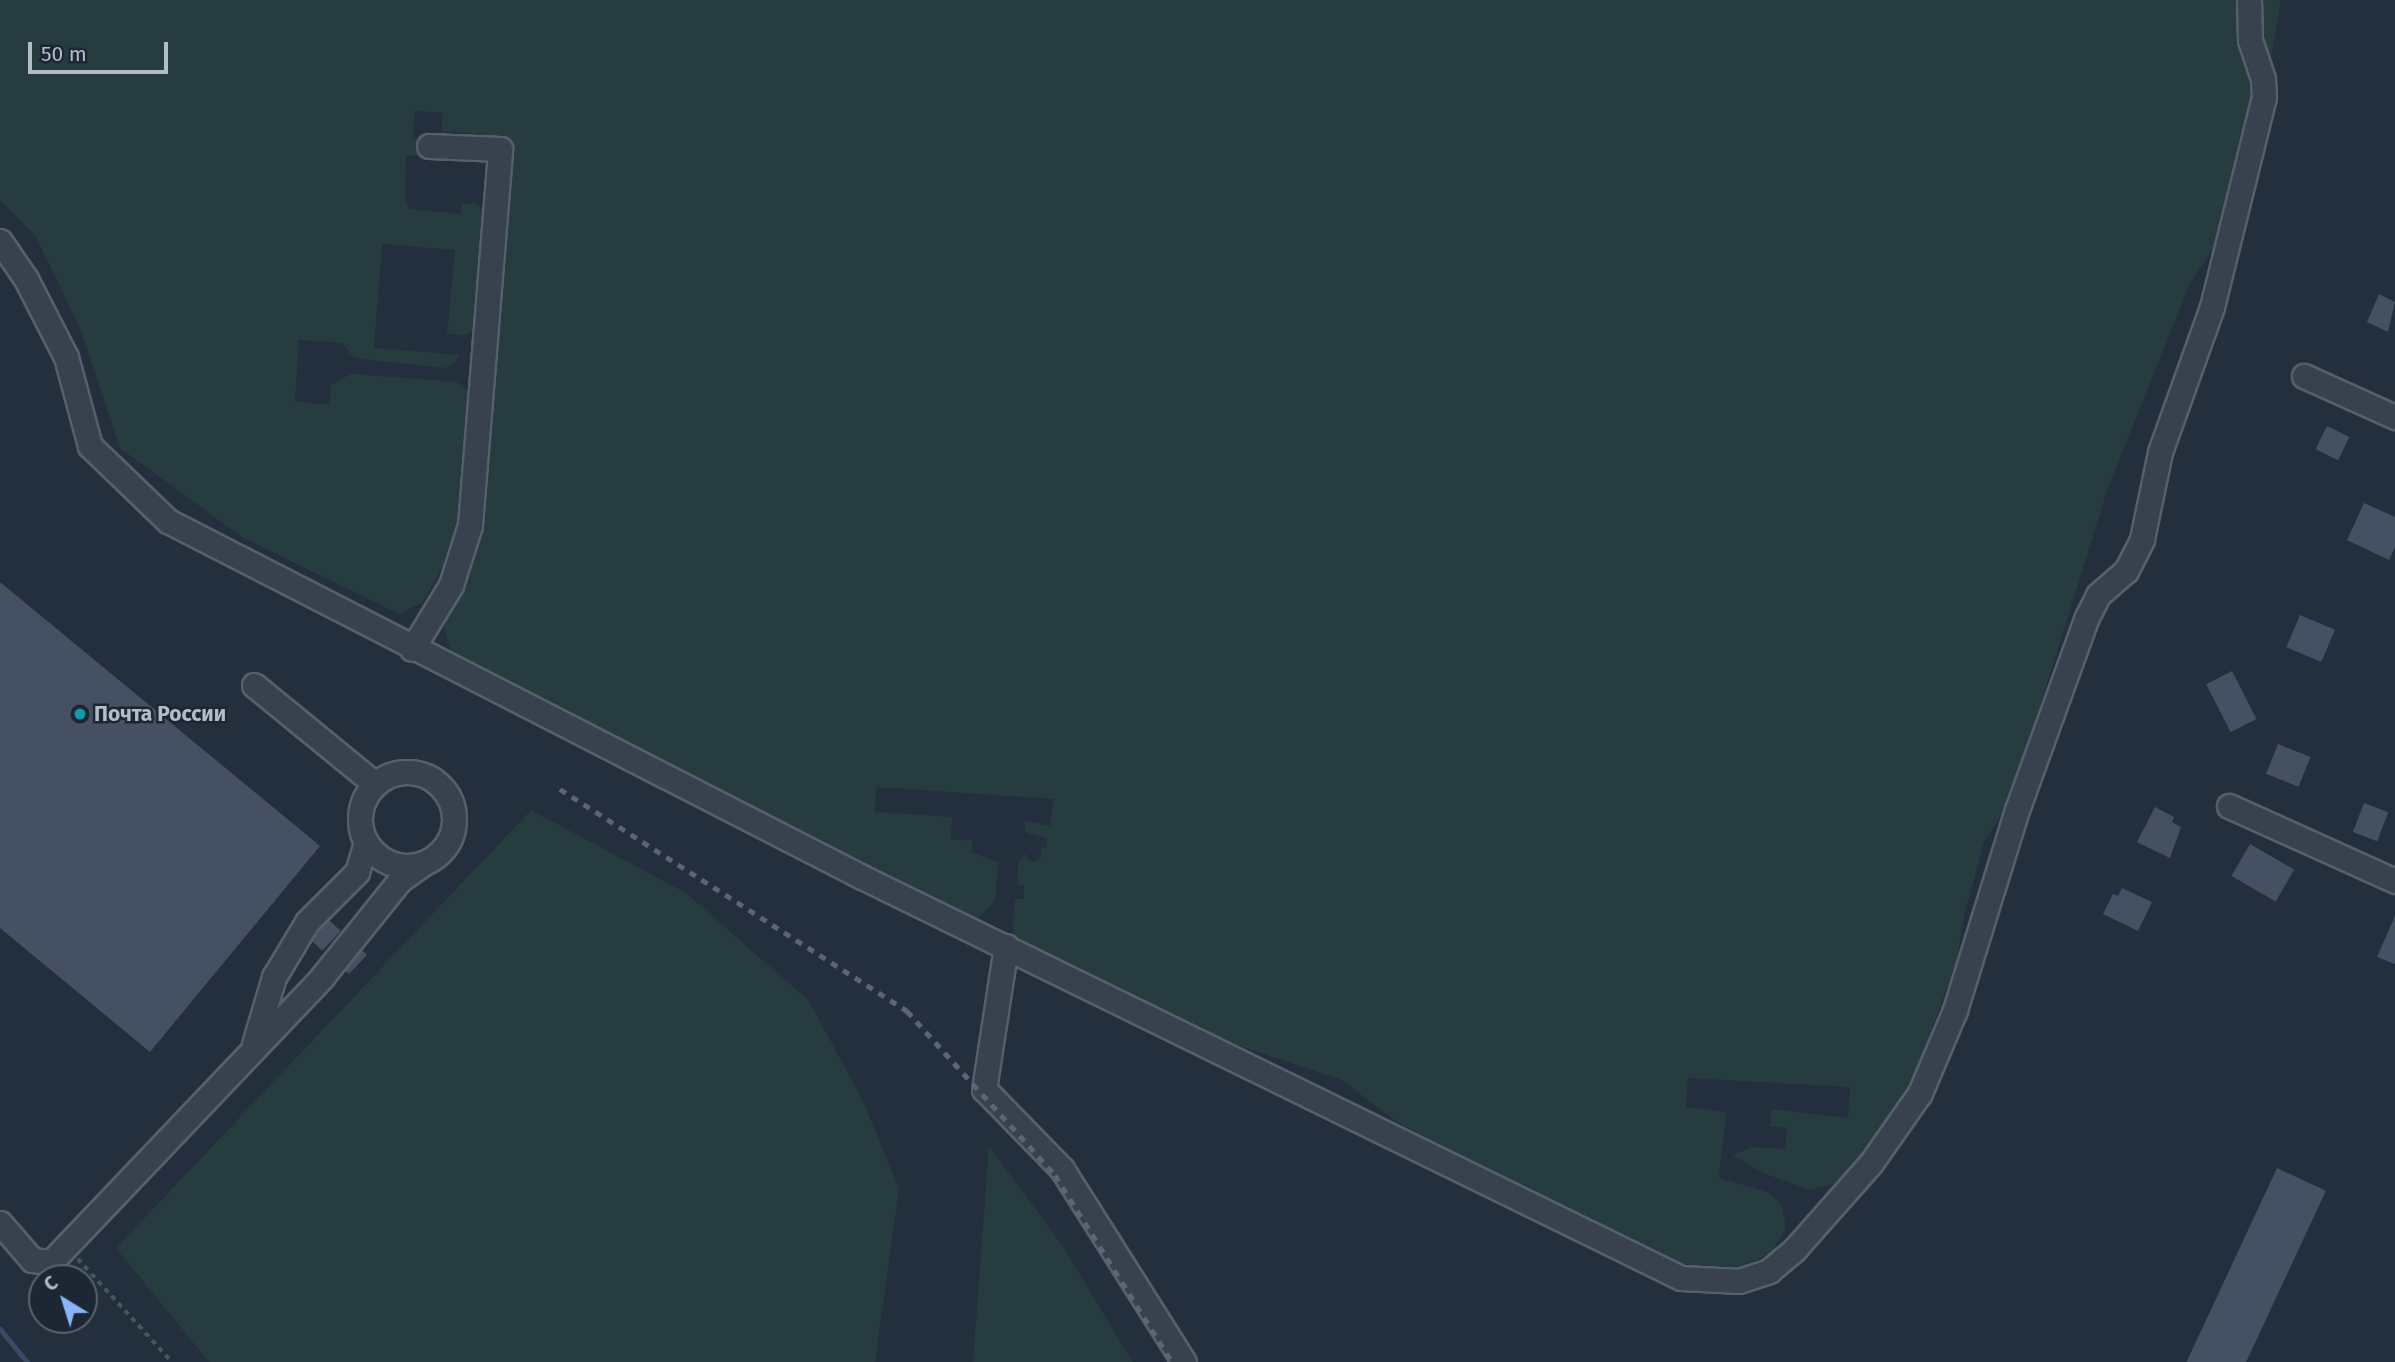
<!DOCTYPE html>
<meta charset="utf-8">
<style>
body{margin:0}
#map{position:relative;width:2395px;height:1362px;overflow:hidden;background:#242f3e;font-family:"Fira Sans",sans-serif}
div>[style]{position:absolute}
.green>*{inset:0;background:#263c3f}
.stream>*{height:5px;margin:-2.5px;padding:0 2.5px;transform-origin:2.5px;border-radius:2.5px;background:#394c67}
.building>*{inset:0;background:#455162;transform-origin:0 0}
.path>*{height:3.5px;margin-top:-1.75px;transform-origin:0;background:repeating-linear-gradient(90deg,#44595c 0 5px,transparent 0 10px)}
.roads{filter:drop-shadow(2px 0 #565f6c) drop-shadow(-2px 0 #565f6c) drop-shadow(0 2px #565f6c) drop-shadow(0 -2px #565f6c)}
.minor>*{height:23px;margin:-11.5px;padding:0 11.5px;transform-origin:11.5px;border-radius:11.5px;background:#38414e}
.minor>.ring{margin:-11.5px;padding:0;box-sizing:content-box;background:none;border:23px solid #38414e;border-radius:50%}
.rail>*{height:5px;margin-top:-2.5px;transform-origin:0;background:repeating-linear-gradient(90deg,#5a6575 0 7px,transparent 0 14px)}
.dots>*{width:19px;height:19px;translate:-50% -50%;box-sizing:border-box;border:4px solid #1d2633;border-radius:50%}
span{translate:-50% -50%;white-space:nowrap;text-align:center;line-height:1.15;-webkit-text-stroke:5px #1d2633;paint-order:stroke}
.poi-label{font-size:21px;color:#b4bcc9;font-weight:700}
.left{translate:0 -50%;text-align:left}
.north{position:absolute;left:28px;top:1264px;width:70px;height:70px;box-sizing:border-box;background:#1d2633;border:2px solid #59626f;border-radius:50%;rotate:322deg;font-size:19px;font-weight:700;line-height:28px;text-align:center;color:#b4bcc9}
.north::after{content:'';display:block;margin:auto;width:24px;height:32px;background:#8ab4f8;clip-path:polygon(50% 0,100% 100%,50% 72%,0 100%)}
.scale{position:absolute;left:28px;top:42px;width:140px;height:32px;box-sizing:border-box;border:4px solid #b4bcc9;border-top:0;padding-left:9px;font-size:21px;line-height:24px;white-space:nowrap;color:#b4bcc9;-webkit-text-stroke:5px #1d2633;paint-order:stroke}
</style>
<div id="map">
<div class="green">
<div style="clip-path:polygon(0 0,2281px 0,2247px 198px,2191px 282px,2108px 488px,2011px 799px,1984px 842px,1964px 916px,1957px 961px,1913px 1079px,1852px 1169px,1837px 1183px,1809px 1190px,1761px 1172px,1733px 1155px,1752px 1147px,1785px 1149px,1787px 1128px,1770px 1126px,1772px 1109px,1848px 1118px,1850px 1087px,1688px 1078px,1686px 1107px,1726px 1112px,1719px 1178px,1767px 1192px,1782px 1205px,1786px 1228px,1772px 1252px,1747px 1266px,1713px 1271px,1670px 1260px,1483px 1168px,1394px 1120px,1342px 1080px,1219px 1039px,1022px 946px,1014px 935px,1013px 920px,1015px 899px,1024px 899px,1024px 885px,1017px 885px,1018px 864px,1026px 853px,1028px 860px,1035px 862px,1041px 858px,1041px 848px,1047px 848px,1046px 838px,1025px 832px,1025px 821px,1050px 826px,1054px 799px,876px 787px,875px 812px,952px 817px,951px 839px,972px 841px,971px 852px,998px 862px,995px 901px,978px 918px,963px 923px,451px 652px,444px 627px,450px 603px,478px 537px,506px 137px,441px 131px,443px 113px,415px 111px,412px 139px,419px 139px,417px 155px,406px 156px,405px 199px,409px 209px,461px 214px,462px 203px,477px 204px,486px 212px,477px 328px,465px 335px,447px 334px,455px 250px,382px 244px,374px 348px,460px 355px,455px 362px,445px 368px,354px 358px,342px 343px,299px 340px,295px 401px,329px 405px,331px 385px,351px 374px,457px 382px,473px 396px,466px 496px,449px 556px,423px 602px,399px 614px,242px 537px,120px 448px,81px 330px,36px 237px,0 200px)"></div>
<div style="clip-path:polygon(531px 810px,686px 893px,809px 1001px,862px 1099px,899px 1188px,875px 1362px,209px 1362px,116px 1248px)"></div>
<div style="clip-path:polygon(989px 1146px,1062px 1245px,1133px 1362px,973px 1362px)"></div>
</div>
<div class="stream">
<div style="left:0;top:1329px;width:43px;rotate:50.7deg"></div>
</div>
<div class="building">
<div style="clip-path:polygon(2379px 294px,2395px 302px,2388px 332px,2367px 322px)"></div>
<div style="left:2327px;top:426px;width:25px;height:26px;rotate:26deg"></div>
<div style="clip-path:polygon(2364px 503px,2395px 517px,2395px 547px,2389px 560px,2347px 540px)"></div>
<div style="clip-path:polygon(0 582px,320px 846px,150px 1052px,0 928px)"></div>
<div style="left:2300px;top:615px;width:38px;height:35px;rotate:23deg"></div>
<div style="left:2232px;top:671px;width:54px;height:29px;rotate:63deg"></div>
<div style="left:2278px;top:744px;width:35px;height:32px;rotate:22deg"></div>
<div style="left:2364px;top:803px;width:26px;height:31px;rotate:21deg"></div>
<div style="clip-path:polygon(2155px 807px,2174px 817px,2172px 822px,2181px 827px,2170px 858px,2137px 842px)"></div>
<div style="left:2250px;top:844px;width:51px;height:37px;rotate:30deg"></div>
<div style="clip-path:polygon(2122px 888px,2152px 902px,2138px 931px,2103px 914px,2113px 894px,2118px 896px)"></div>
<div style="clip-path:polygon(2395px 916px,2395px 964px,2377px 957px)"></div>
<div style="left:329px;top:920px;width:16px;height:27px;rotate:43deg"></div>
<div style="clip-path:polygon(362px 950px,367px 955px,349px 974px,345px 971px)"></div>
<div style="left:2277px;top:1168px;width:54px;height:215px;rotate:25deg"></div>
</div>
<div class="path">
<div style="left:78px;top:1259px;width:139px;rotate:47.6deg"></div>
</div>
<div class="roads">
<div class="minor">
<div style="left:0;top:241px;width:46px;rotate:55.6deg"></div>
<div style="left:26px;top:279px;width:88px;rotate:62.9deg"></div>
<div style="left:66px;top:357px;width:92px;rotate:74.9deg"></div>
<div style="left:90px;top:446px;width:108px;rotate:43.9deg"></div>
<div style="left:168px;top:521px;width:780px;rotate:27.16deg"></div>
<div style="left:862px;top:877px;width:912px;rotate:26.09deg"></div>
<div style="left:1681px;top:1278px;width:58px;rotate:3deg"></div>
<div style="left:1739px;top:1281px;width:32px;rotate:-18deg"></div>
<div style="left:1769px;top:1271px;width:33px;rotate:-40deg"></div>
<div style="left:1794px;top:1250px;width:116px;rotate:-48.5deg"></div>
<div style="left:1871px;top:1163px;width:85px;rotate:-55deg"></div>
<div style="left:1920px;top:1093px;width:90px;rotate:-67.1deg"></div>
<div style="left:1955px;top:1010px;width:209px;rotate:-72.8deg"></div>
<div style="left:2017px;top:810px;width:205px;rotate:-70.1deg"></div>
<div style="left:2087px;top:617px;width:25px;rotate:-63deg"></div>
<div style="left:2098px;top:595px;width:37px;rotate:-41deg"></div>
<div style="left:2126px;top:571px;width:36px;rotate:-63deg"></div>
<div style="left:2142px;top:539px;width:89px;rotate:-78.3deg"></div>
<div style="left:2160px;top:452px;width:154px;rotate:-70.3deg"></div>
<div style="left:2212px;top:307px;width:216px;rotate:-76.1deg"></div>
<div style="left:2264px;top:97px;width:18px;rotate:-93deg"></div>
<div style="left:2263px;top:79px;width:41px;rotate:-108.4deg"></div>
<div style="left:2250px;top:40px;width:40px;rotate:-91.4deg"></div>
<div style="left:2304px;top:376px;width:100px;rotate:24.3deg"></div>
<div style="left:412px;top:649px;width:75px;rotate:-58.6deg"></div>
<div style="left:451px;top:585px;width:63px;rotate:-72.4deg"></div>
<div style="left:470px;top:525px;width:377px;rotate:-85.4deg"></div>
<div style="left:500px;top:149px;width:71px;rotate:-177.6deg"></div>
<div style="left:254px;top:685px;width:156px;rotate:39.3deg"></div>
<div class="ring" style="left:360px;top:772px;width:71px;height:71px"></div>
<div style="left:2229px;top:806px;width:182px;rotate:24.3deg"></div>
<div style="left:1006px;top:946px;width:145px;rotate:98.7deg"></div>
<div style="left:984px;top:1089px;width:112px;rotate:45.7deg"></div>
<div style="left:1062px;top:1169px;width:228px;rotate:57.7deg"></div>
<div style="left:254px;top:1044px;width:70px;rotate:-73.4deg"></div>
<div style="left:274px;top:977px;width:64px;rotate:-59deg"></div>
<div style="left:307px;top:922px;width:71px;rotate:-45deg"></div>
<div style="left:357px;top:872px;width:30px;rotate:-73deg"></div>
<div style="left:0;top:1223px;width:49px;rotate:49.1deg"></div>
<div style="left:32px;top:1260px;width:19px;rotate:6deg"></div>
<div style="left:51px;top:1262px;width:393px;rotate:-46.4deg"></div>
<div style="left:322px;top:977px;width:124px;rotate:-51.2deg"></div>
<div style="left:400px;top:880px;width:28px;rotate:-35deg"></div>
</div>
</div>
<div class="rail">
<div style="left:560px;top:789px;width:412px;rotate:32.6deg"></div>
<div style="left:907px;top:1011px;width:221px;rotate:47.9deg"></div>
<div style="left:1055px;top:1175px;width:221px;rotate:58deg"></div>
</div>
<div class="dots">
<div style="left:80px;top:714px;background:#0f9aa8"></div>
</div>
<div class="poi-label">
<span class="left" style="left:94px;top:714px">Почта России</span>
</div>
<div class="north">С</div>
<div class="scale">50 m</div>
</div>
